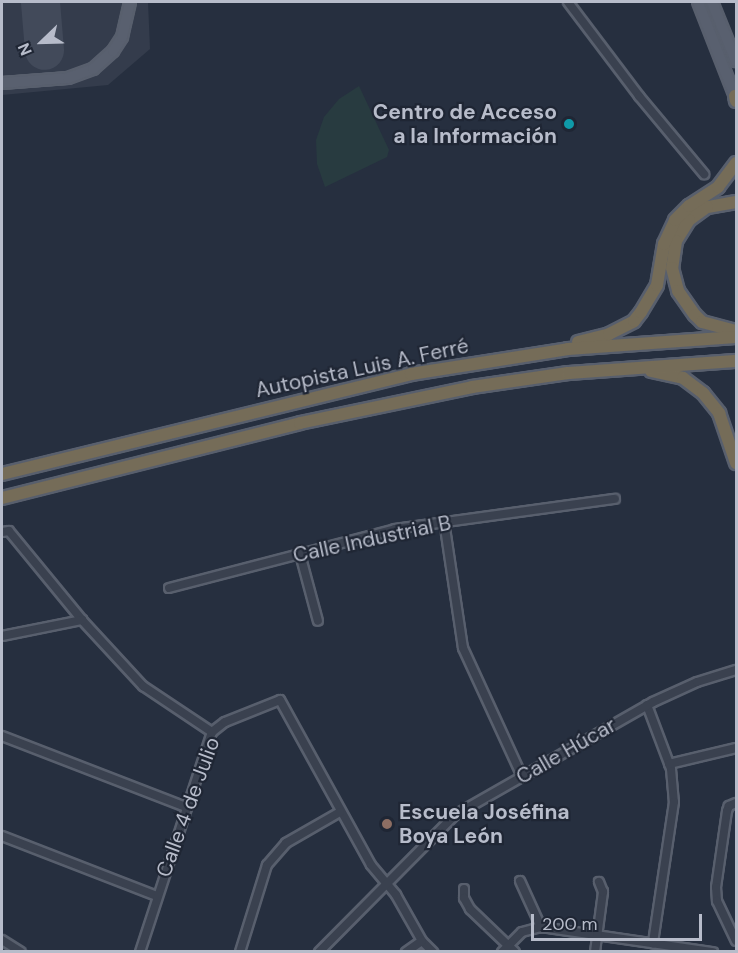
<!DOCTYPE html>
<meta charset="utf-8">
<style>
body{margin:0}
#map{position:relative;width:738px;height:953px;overflow:hidden;background:#262f3f;font-family:"DM Sans",sans-serif}
div>[style]{position:absolute}
.airport>*{inset:0;background:#343c4c}
.green>*{inset:0;background:#283b40}
.runway>*{height:39px;margin:-19.5px;padding:0 19.5px;transform-origin:19.5px;border-radius:19.5px;background:#424a5a}
.roads{filter:drop-shadow(2px 0 #585f6d) drop-shadow(-2px 0 #585f6d) drop-shadow(0 2px #585f6d) drop-shadow(0 -2px #585f6d)}
.minor>*{height:8px;margin:-4px;padding:0 4px;transform-origin:4px;border-radius:4px;background:#3a414f}
.major>*{height:10px;margin:-5px;padding:0 5px;transform-origin:5px;border-radius:5px;background:#59606f}
.highway>*{height:12px;margin:-6px;padding:0 6px;transform-origin:6px;border-radius:6px;background:#756c58}
.dots>*{width:16px;height:16px;translate:-50% -50%;box-sizing:border-box;border:3px solid #1f2634;border-radius:50%}
span{translate:-50% -50%;white-space:nowrap;text-align:center;line-height:1.15;-webkit-text-stroke:4.5px #1f2634;paint-order:stroke}
.poi-label{font-size:21px;color:#b7bcca;font-weight:700}
.right{translate:-100% -50%;text-align:right}
.left{translate:0 -50%;text-align:left}
.street-label{font-size:21px;color:#b7bcca}
.frame{position:absolute;inset:0;border:3px solid #b7bcca;pointer-events:none}
.north{position:absolute;left:12px;top:12px;width:60px;height:60px;-webkit-text-stroke:4px #1f2634;paint-order:stroke;rotate:247deg;font-size:16px;font-weight:700;line-height:24px;text-align:center;color:#b7bcca}
.north::after{content:'';display:block;margin:auto;width:21px;height:27px;background:#b7bcca;clip-path:polygon(50% 0,100% 100%,50% 72%,0 100%)}
.scale{position:absolute;left:531px;top:914px;width:171px;height:27px;box-sizing:border-box;border:3px solid #b7bcca;border-top:0;padding-left:8px;font-size:18px;line-height:21px;white-space:nowrap;color:#b7bcca;-webkit-text-stroke:4px #1f2634;paint-order:stroke}
</style>
<div id="map">
<div class="airport">
<div style="clip-path:polygon(2px 2px,148px 2px,150px 49px,108px 85px,2px 95px)"></div>
</div>
<div class="green">
<div style="clip-path:polygon(359px 86px,389px 150px,387px 157px,325px 187px,317px 164px,316px 140px,324px 117px,339px 99px)"></div>
</div>
<div class="runway">
<div style="left:40px;top:2px;width:48px;rotate:85.2deg"></div>
</div>
<div class="roads">
<div class="minor">
<div style="left:568px;top:2px;width:118px;rotate:52.9deg"></div>
<div style="left:639px;top:96px;width:102px;rotate:50.2deg"></div>
<div style="left:444px;top:521px;width:128px;rotate:81.5deg"></div>
<div style="left:463px;top:648px;width:141px;rotate:65.3deg"></div>
<div style="left:2px;top:532px;width:7px;rotate:-8deg"></div>
<div style="left:9px;top:531px;width:115px;rotate:50.6deg"></div>
<div style="left:82px;top:620px;width:90px;rotate:47.3deg"></div>
<div style="left:143px;top:686px;width:83px;rotate:33.7deg"></div>
<div style="left:300px;top:554px;width:69px;rotate:75deg"></div>
<div style="left:169px;top:588px;width:234px;rotate:-14.6deg"></div>
<div style="left:395px;top:529px;width:222px;rotate:-7.8deg"></div>
<div style="left:2px;top:636px;width:82px;rotate:-11.3deg"></div>
<div style="left:647px;top:705px;width:68px;rotate:69.4deg"></div>
<div style="left:671px;top:769px;width:33px;rotate:85deg"></div>
<div style="left:674px;top:802px;width:143px;rotate:98.5deg"></div>
<div style="left:2px;top:736px;width:197px;rotate:21.1deg"></div>
<div style="left:669px;top:764px;width:69px;rotate:-13.4deg"></div>
<div style="left:736px;top:803px;width:8px;rotate:157deg"></div>
<div style="left:729px;top:806px;width:5px;rotate:112deg"></div>
<div style="left:727px;top:811px;width:77px;rotate:98.2deg"></div>
<div style="left:716px;top:887px;width:14px;rotate:86deg"></div>
<div style="left:717px;top:901px;width:44px;rotate:64.6deg"></div>
<div style="left:2px;top:836px;width:166px;rotate:21.2deg"></div>
<div style="left:520px;top:881px;width:51px;rotate:65.5deg"></div>
<div style="left:464px;top:889px;width:9px;rotate:90deg"></div>
<div style="left:464px;top:898px;width:13px;rotate:61deg"></div>
<div style="left:470px;top:909px;width:62px;rotate:43.7deg"></div>
<div style="left:2px;top:940px;width:22px;rotate:32deg"></div>
<div style="left:140px;top:952px;width:231px;rotate:-71.9deg"></div>
<div style="left:212px;top:732px;width:16px;rotate:-38deg"></div>
<div style="left:225px;top:722px;width:59px;rotate:-21.8deg"></div>
<div style="left:280px;top:700px;width:188px;rotate:61.1deg"></div>
<div style="left:371px;top:865px;width:39px;rotate:50deg"></div>
<div style="left:396px;top:895px;width:53px;rotate:60.5deg"></div>
<div style="left:422px;top:941px;width:16px;rotate:45deg"></div>
<div style="left:240px;top:952px;width:91px;rotate:-72.8deg"></div>
<div style="left:267px;top:865px;width:29px;rotate:-49deg"></div>
<div style="left:286px;top:843px;width:62px;rotate:-29.9deg"></div>
<div style="left:319px;top:952px;width:193px;rotate:-45.2deg"></div>
<div style="left:455px;top:815px;width:228px;rotate:-29.7deg"></div>
<div style="left:653px;top:702px;width:48px;rotate:-24.4deg"></div>
<div style="left:697px;top:682px;width:41px;rotate:-17.1deg"></div>
<div style="left:406px;top:952px;width:19px;rotate:-35deg"></div>
<div style="left:502px;top:952px;width:28px;rotate:-45deg"></div>
<div style="left:522px;top:932px;width:20px;rotate:-15deg"></div>
<div style="left:541px;top:927px;width:174px;rotate:8.3deg"></div>
<div style="left:595px;top:952px;width:61px;rotate:-82.4deg"></div>
<div style="left:603px;top:892px;width:11px;rotate:-112deg"></div>
</div>
<div class="major">
<div style="left:698px;top:2px;width:104px;rotate:68.6deg"></div>
<div style="left:712px;top:2px;width:64px;rotate:67.9deg"></div>
<div style="left:2px;top:83px;width:66px;rotate:-4.3deg"></div>
<div style="left:68px;top:78px;width:27px;rotate:-20deg"></div>
<div style="left:93px;top:69px;width:27px;rotate:-42deg"></div>
<div style="left:113px;top:51px;width:17px;rotate:-57deg"></div>
<div style="left:122px;top:37px;width:36px;rotate:-77deg"></div>
</div>
<div class="highway">
<div style="left:735px;top:96px;width:5px;rotate:79deg"></div>
<div style="left:736px;top:202px;width:29px;rotate:170deg"></div>
<div style="left:707px;top:207px;width:22px;rotate:144deg"></div>
<div style="left:689px;top:220px;width:25px;rotate:122deg"></div>
<div style="left:676px;top:241px;width:27px;rotate:98deg"></div>
<div style="left:672px;top:268px;width:24px;rotate:75deg"></div>
<div style="left:678px;top:291px;width:29px;rotate:55deg"></div>
<div style="left:695px;top:315px;width:10px;rotate:45deg"></div>
<div style="left:702px;top:322px;width:35px;rotate:15deg"></div>
<div style="left:578px;top:342px;width:32px;rotate:-14deg"></div>
<div style="left:609px;top:334px;width:28px;rotate:-27deg"></div>
<div style="left:634px;top:321px;width:11px;rotate:-52deg"></div>
<div style="left:641px;top:312px;width:31px;rotate:-59deg"></div>
<div style="left:657px;top:285px;width:42px;rotate:-80.3deg"></div>
<div style="left:664px;top:244px;width:26px;rotate:-65deg"></div>
<div style="left:675px;top:220px;width:20px;rotate:-45deg"></div>
<div style="left:689px;top:206px;width:35px;rotate:-33deg"></div>
<div style="left:718px;top:187px;width:30px;rotate:-53deg"></div>
<div style="left:651px;top:371px;width:33px;rotate:12deg"></div>
<div style="left:683px;top:378px;width:25px;rotate:37deg"></div>
<div style="left:703px;top:393px;width:26px;rotate:51deg"></div>
<div style="left:719px;top:413px;width:53px;rotate:71.2deg"></div>
<div style="left:2px;top:474px;width:421px;rotate:-13.7deg"></div>
<div style="left:411px;top:374px;width:159px;rotate:-9deg"></div>
<div style="left:568px;top:349px;width:168px;rotate:-4.1deg"></div>
<div style="left:2px;top:498px;width:307px;rotate:-14.1deg"></div>
<div style="left:300px;top:423px;width:176px;rotate:-11.8deg"></div>
<div style="left:472px;top:387px;width:97px;rotate:-8.3deg"></div>
<div style="left:568px;top:373px;width:168px;rotate:-4.1deg"></div>
</div>
</div>
<div class="dots">
<div style="left:569px;top:124px;background:#0f9aa8"></div>
<div style="left:387px;top:824px;background:#8d6e63"></div>
</div>
<div class="poi-label">
<span class="right" style="left:557px;top:124px">Centro de Acceso<br>a la Información</span>
<span class="left" style="left:399px;top:824px">Escuela Joséfina<br>Boya León</span>
</div>
<div class="street-label">
<span style="left:362px;top:368px;rotate:-12deg">Autopista Luis A. Ferré</span>
<span style="left:372px;top:539px;rotate:-12deg">Calle Industrial B</span>
<span style="left:566px;top:751px;rotate:-30deg">Calle Húcar</span>
<span style="left:188px;top:807px;rotate:-70deg">Calle 4 de Julio</span>
</div>
<div class="frame"></div>
<div class="north">N</div>
<div class="scale">200 m</div>
</div>
